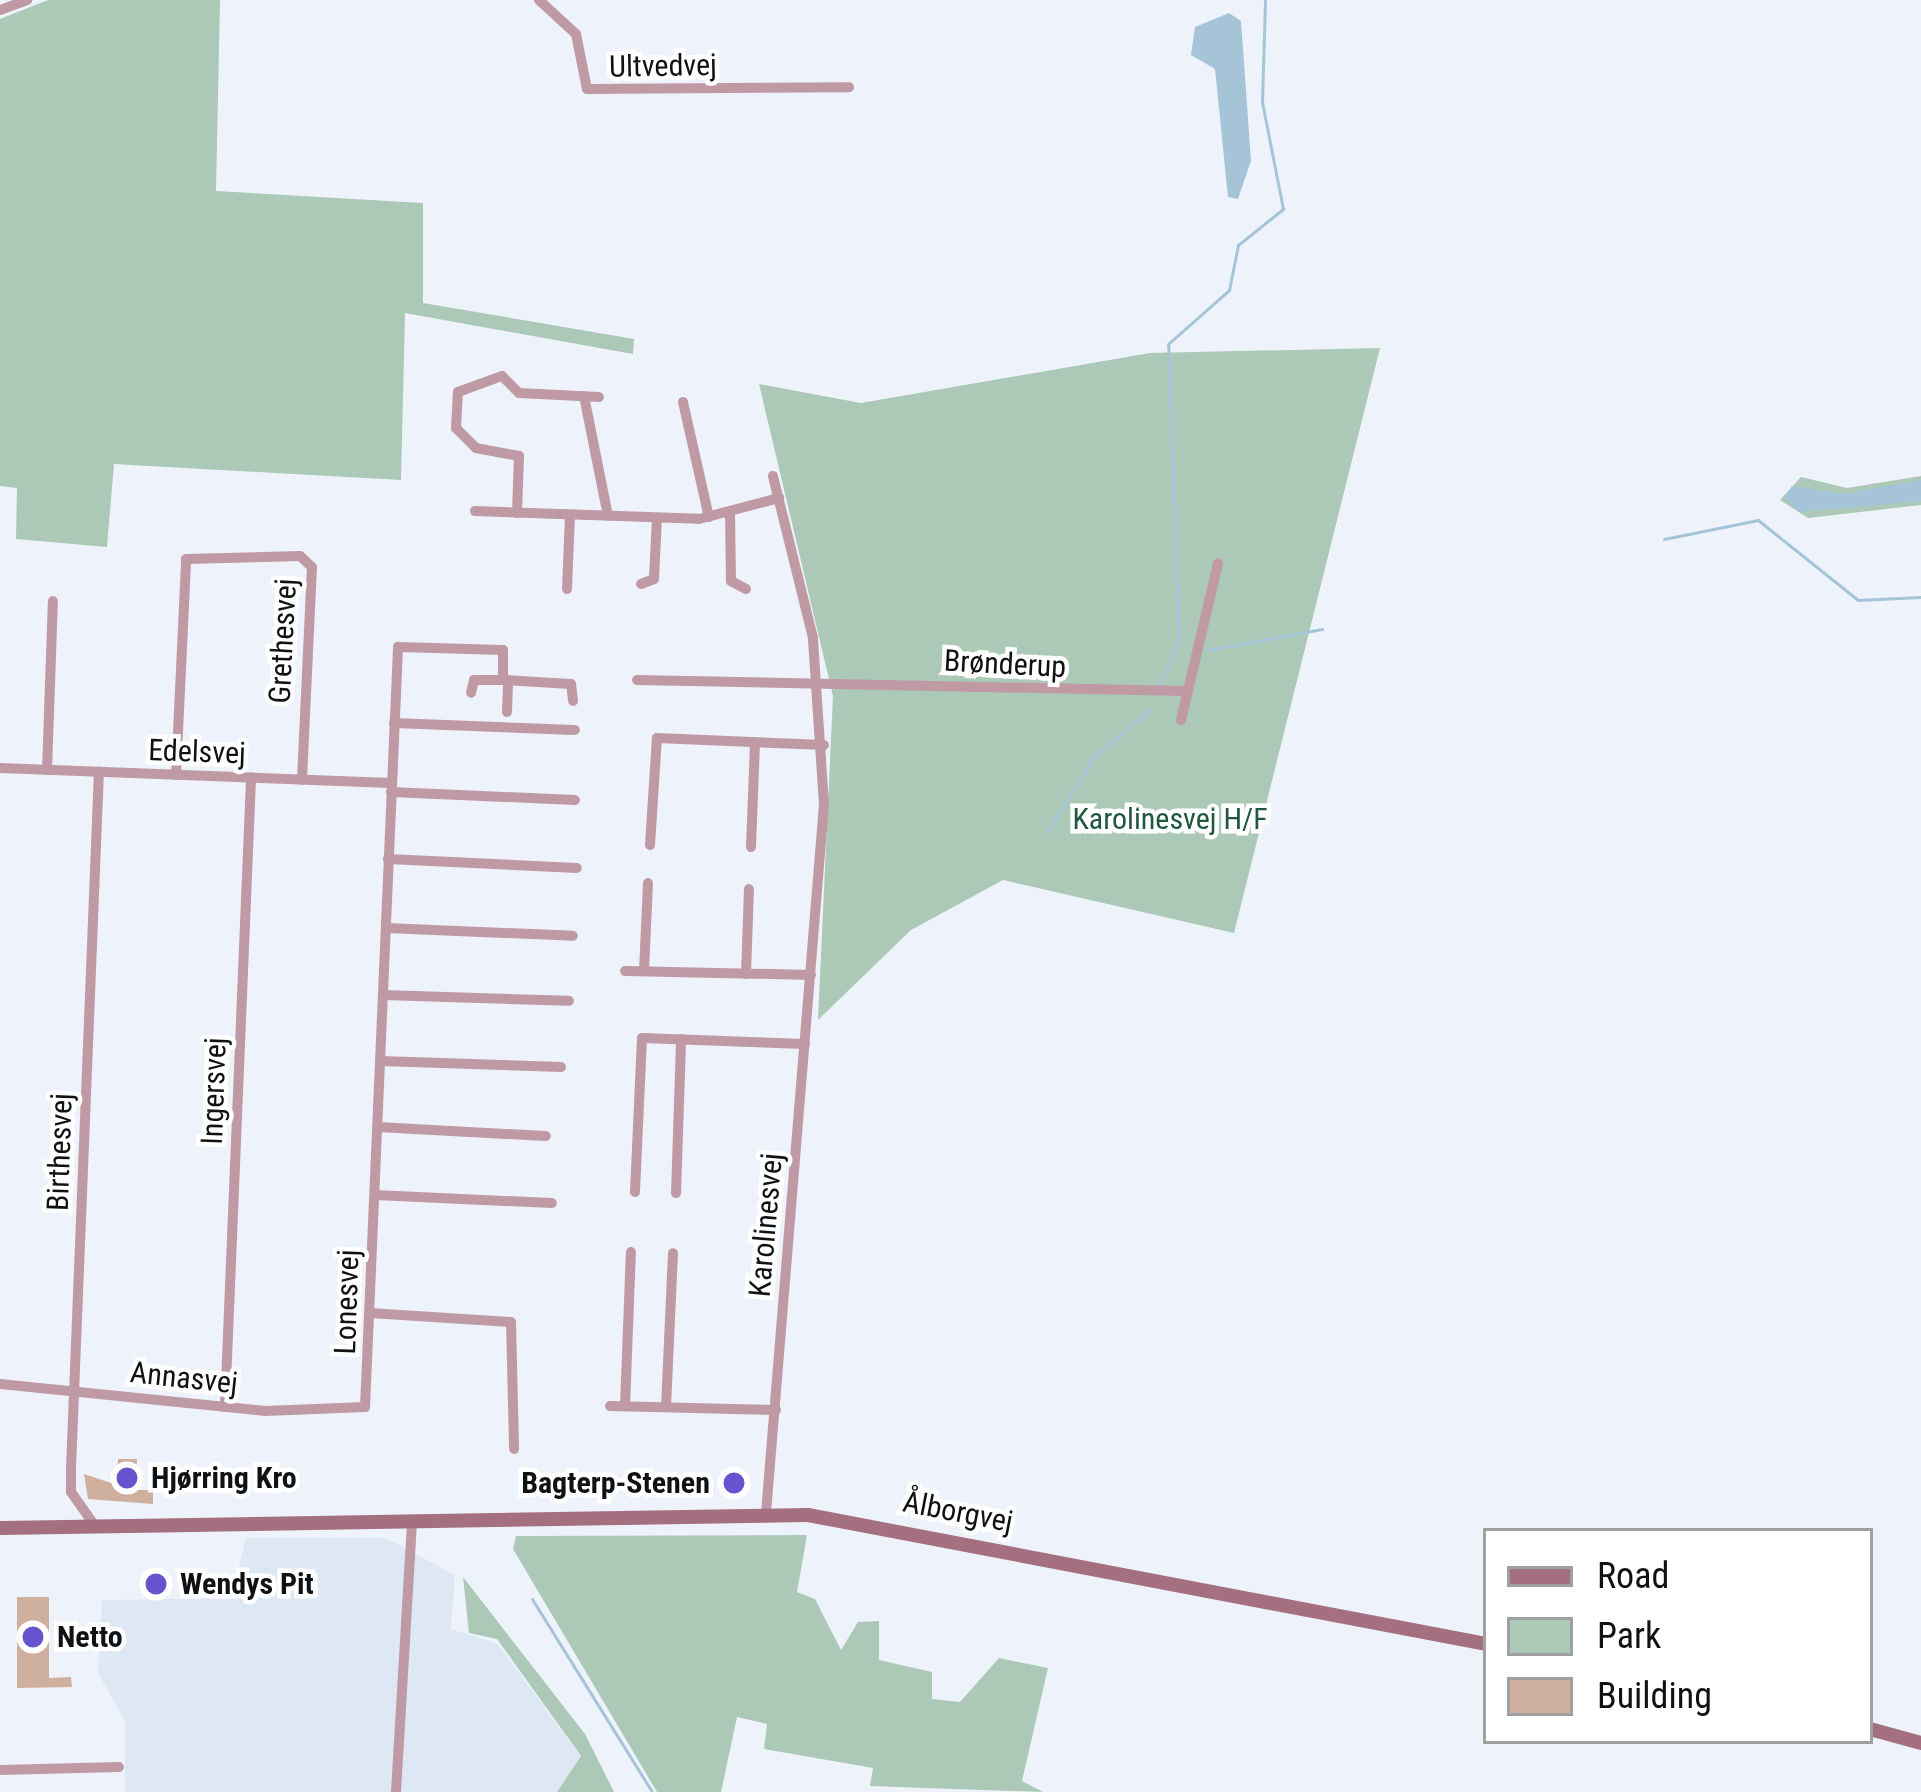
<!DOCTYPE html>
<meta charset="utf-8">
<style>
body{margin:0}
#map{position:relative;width:1921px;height:1792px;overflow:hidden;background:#eef3fb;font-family:"Roboto Condensed",sans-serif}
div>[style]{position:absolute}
.built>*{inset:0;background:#dee8f5}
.green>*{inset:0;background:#acc8b7}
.water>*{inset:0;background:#a5c4d8}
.stream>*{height:3px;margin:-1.5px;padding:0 1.5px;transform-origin:1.5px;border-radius:1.5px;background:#a5c4d8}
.building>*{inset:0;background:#cfb09f}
.minor>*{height:10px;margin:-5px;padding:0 5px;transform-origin:5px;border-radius:5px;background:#bf9aa4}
.secondary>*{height:14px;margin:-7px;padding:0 7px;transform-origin:7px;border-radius:7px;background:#a46f7e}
.dots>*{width:33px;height:33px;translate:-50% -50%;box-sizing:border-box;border:6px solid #fff;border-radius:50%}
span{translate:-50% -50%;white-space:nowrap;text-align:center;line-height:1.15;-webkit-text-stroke:9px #fff;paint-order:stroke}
.street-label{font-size:30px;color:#0f1113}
.park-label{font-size:30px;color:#20573d}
.poi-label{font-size:30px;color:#0f1113;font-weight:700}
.left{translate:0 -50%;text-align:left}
.right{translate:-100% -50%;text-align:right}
.legend{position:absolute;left:1483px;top:1528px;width:390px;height:216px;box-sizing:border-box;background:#fff;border:3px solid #9fa0a1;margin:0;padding:15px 21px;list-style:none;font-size:36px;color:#0f1113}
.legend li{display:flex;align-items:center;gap:24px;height:60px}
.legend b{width:60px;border:3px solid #9fa0a1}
</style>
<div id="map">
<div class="built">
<div style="clip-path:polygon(246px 1538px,386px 1538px,455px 1575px,451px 1629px,498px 1644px,581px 1757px,557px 1792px,125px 1792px,125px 1721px,98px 1673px,102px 1600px,231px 1598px)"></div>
</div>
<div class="green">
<div style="clip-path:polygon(48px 0,220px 0,216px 191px,423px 203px,423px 303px,634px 339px,633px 354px,405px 313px,401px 480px,114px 464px,107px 547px,16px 539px,17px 488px,0 486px,0 19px)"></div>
<div style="clip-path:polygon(1380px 348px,1234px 933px,1003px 880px,911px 930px,818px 1020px,833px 696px,759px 384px,861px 403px,1150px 353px)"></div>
<div style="clip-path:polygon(1921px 476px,1921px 505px,1808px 518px,1780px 500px,1801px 477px,1847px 488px)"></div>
<div style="clip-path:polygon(807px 1535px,797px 1592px,815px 1599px,841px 1650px,858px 1622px,879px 1621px,879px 1660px,932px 1672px,932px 1699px,960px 1702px,999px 1658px,1048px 1668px,1022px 1781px,1043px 1792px,870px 1786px,873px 1768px,764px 1749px,767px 1724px,737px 1717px,721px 1792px,657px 1792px,513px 1549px,516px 1536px)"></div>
<div style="clip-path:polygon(463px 1577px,585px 1734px,614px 1792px,557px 1792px,581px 1756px,497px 1639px,469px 1633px)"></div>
</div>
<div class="water">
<div style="clip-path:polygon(1229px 13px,1241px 21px,1251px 161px,1238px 199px,1228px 197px,1215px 69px,1191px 55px,1195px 27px)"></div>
<div style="clip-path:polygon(1921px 480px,1921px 501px,1799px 512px,1785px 497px,1792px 486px,1844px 494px)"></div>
</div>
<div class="stream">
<div style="left:1664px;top:539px;width:96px;rotate:-11.4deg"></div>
<div style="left:1758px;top:520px;width:128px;rotate:38.7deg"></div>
<div style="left:1858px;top:600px;width:63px;rotate:-2.7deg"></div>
<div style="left:1207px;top:650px;width:117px;rotate:-10.3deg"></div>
<div style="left:1160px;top:685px;width:50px;rotate:-67.6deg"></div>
<div style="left:1179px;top:639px;width:295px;rotate:-92.1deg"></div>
<div style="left:1168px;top:344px;width:81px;rotate:-41.5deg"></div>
<div style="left:1229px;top:290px;width:46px;rotate:-78.7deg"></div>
<div style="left:1238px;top:245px;width:58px;rotate:-38.7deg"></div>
<div style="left:1283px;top:209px;width:109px;rotate:-101.1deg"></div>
<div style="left:1262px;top:102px;width:102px;rotate:-88.3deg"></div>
<div style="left:1047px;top:832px;width:89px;rotate:-57.9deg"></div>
<div style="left:1094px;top:757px;width:74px;rotate:-40.6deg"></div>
<div style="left:532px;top:1599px;width:227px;rotate:58.1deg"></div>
</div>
<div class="building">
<div style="clip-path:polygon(118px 1459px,137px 1459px,136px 1490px,153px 1490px,153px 1504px,88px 1499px,84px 1474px,117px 1485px)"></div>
<div style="clip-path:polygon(17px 1597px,49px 1597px,49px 1678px,71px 1677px,72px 1687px,17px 1688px)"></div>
</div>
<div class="minor">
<div style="left:539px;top:0;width:50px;rotate:42.6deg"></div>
<div style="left:576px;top:34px;width:56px;rotate:78.7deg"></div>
<div style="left:587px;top:89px;width:262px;rotate:-0.4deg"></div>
<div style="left:0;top:10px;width:29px;rotate:-20deg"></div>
<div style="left:584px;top:396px;width:122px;rotate:78.7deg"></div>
<div style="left:683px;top:402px;width:118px;rotate:77.3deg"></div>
<div style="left:475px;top:511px;width:224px;rotate:2deg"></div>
<div style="left:699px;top:519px;width:83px;rotate:-14.7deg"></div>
<div style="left:730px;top:512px;width:69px;rotate:89.2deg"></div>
<div style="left:731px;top:581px;width:17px;rotate:28deg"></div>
<div style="left:517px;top:513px;width:57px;rotate:-88deg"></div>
<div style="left:519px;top:456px;width:44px;rotate:-169.5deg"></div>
<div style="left:476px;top:448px;width:28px;rotate:-135deg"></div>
<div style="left:456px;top:428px;width:36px;rotate:-87deg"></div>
<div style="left:458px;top:392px;width:47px;rotate:-20deg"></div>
<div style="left:502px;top:376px;width:24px;rotate:45deg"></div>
<div style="left:519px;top:393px;width:80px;rotate:2.9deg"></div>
<div style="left:641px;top:584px;width:14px;rotate:-21deg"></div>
<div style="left:654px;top:579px;width:61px;rotate:-87.2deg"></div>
<div style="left:567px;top:589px;width:74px;rotate:-87.7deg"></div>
<div style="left:503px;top:680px;width:68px;rotate:3.4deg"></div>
<div style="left:571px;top:684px;width:17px;rotate:83deg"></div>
<div style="left:637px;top:680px;width:549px;rotate:1.15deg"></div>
<div style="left:507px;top:712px;width:32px;rotate:-88deg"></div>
<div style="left:1181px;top:720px;width:161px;rotate:-76.7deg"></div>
<div style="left:394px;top:723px;width:181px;rotate:2.2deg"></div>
<div style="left:0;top:768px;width:391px;rotate:2.2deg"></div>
<div style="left:47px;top:770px;width:169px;rotate:-88deg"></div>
<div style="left:176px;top:775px;width:216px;rotate:-87.3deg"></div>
<div style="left:186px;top:559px;width:114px;rotate:-1.5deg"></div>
<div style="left:300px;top:556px;width:16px;rotate:43deg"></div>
<div style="left:312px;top:567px;width:213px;rotate:92.7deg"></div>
<div style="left:391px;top:792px;width:184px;rotate:2.5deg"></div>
<div style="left:650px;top:845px;width:107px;rotate:-86.3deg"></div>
<div style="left:657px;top:738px;width:167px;rotate:2.4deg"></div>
<div style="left:751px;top:847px;width:105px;rotate:-87.8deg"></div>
<div style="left:388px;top:859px;width:189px;rotate:2.7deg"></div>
<div style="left:386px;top:928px;width:187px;rotate:2.4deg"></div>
<div style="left:625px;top:971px;width:186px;rotate:1.2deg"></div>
<div style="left:644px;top:971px;width:88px;rotate:-87.4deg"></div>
<div style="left:746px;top:974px;width:85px;rotate:-88deg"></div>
<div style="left:383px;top:995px;width:186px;rotate:1.8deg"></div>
<div style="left:380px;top:1061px;width:181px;rotate:1.9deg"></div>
<div style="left:378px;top:1127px;width:168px;rotate:3.1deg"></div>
<div style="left:635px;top:1192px;width:154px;rotate:-87.4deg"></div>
<div style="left:642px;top:1038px;width:163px;rotate:2.1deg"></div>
<div style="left:676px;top:1193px;width:154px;rotate:-88.1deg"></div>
<div style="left:375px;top:1195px;width:177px;rotate:2.6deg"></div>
<div style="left:370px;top:1313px;width:141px;rotate:3.7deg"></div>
<div style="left:511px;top:1322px;width:127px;rotate:88.6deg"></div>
<div style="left:0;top:1384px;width:266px;rotate:5.8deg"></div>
<div style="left:265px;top:1411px;width:100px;rotate:-2.3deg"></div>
<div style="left:365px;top:1407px;width:761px;rotate:-87.51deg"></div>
<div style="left:398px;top:647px;width:105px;rotate:1.6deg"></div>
<div style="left:503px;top:650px;width:30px;rotate:90deg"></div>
<div style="left:503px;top:680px;width:29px;rotate:180deg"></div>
<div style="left:474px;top:680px;width:13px;rotate:103deg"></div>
<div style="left:610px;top:1406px;width:166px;rotate:1.4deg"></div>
<div style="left:625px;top:1406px;width:154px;rotate:-87.8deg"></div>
<div style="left:225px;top:1407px;width:630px;rotate:-87.63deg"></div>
<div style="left:666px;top:1407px;width:154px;rotate:-87.4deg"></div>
<div style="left:766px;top:1513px;width:710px;rotate:-85.32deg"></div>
<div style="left:824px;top:805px;width:167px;rotate:-93.8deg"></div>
<div style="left:813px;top:638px;width:167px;rotate:-103.9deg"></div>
<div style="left:95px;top:1526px;width:42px;rotate:-125.2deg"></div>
<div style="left:71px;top:1492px;width:24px;rotate:-90deg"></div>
<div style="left:71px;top:1468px;width:697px;rotate:-87.7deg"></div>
<div style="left:0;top:1770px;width:119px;rotate:-1.4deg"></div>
<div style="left:396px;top:1792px;width:273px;rotate:-86.6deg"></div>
</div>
<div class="secondary">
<div style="left:0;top:1528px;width:808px;rotate:-0.92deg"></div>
<div style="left:808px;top:1515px;width:690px;rotate:10.77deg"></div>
<div style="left:1870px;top:1729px;width:53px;rotate:15.4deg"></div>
</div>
<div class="dots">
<div style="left:127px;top:1478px;background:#6554ce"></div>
<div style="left:734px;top:1483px;background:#6554ce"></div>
<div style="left:156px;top:1584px;background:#6554ce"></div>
<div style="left:33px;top:1637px;background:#6554ce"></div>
</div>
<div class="street-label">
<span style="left:663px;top:66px;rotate:-1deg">Ultvedvej</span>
<span style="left:283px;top:641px;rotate:-87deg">Grethesvej</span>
<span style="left:1005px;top:664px;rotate:3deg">Brønderup</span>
<span style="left:197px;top:752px;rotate:2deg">Edelsvej</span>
<span style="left:214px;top:1091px;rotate:-88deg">Ingersvej</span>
<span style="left:60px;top:1152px;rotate:-88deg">Birthesvej</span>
<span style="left:766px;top:1225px;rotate:-85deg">Karolinesvej</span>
<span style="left:347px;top:1302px;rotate:-88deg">Lonesvej</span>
<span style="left:184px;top:1378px;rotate:6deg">Annasvej</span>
<span style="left:958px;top:1512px;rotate:11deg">Ålborgvej</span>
</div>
<div class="park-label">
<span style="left:1170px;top:819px">Karolinesvej H/F</span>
</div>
<div class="poi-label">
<span class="left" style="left:151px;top:1478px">Hjørring Kro</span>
<span class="right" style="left:710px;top:1483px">Bagterp-Stenen</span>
<span class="left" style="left:180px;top:1584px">Wendys Pit</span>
<span class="left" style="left:57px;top:1637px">Netto</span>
</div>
<ul class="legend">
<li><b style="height:15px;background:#a46f7e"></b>Road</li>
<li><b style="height:33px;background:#acc8b7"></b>Park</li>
<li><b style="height:33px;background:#cfb09f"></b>Building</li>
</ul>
</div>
